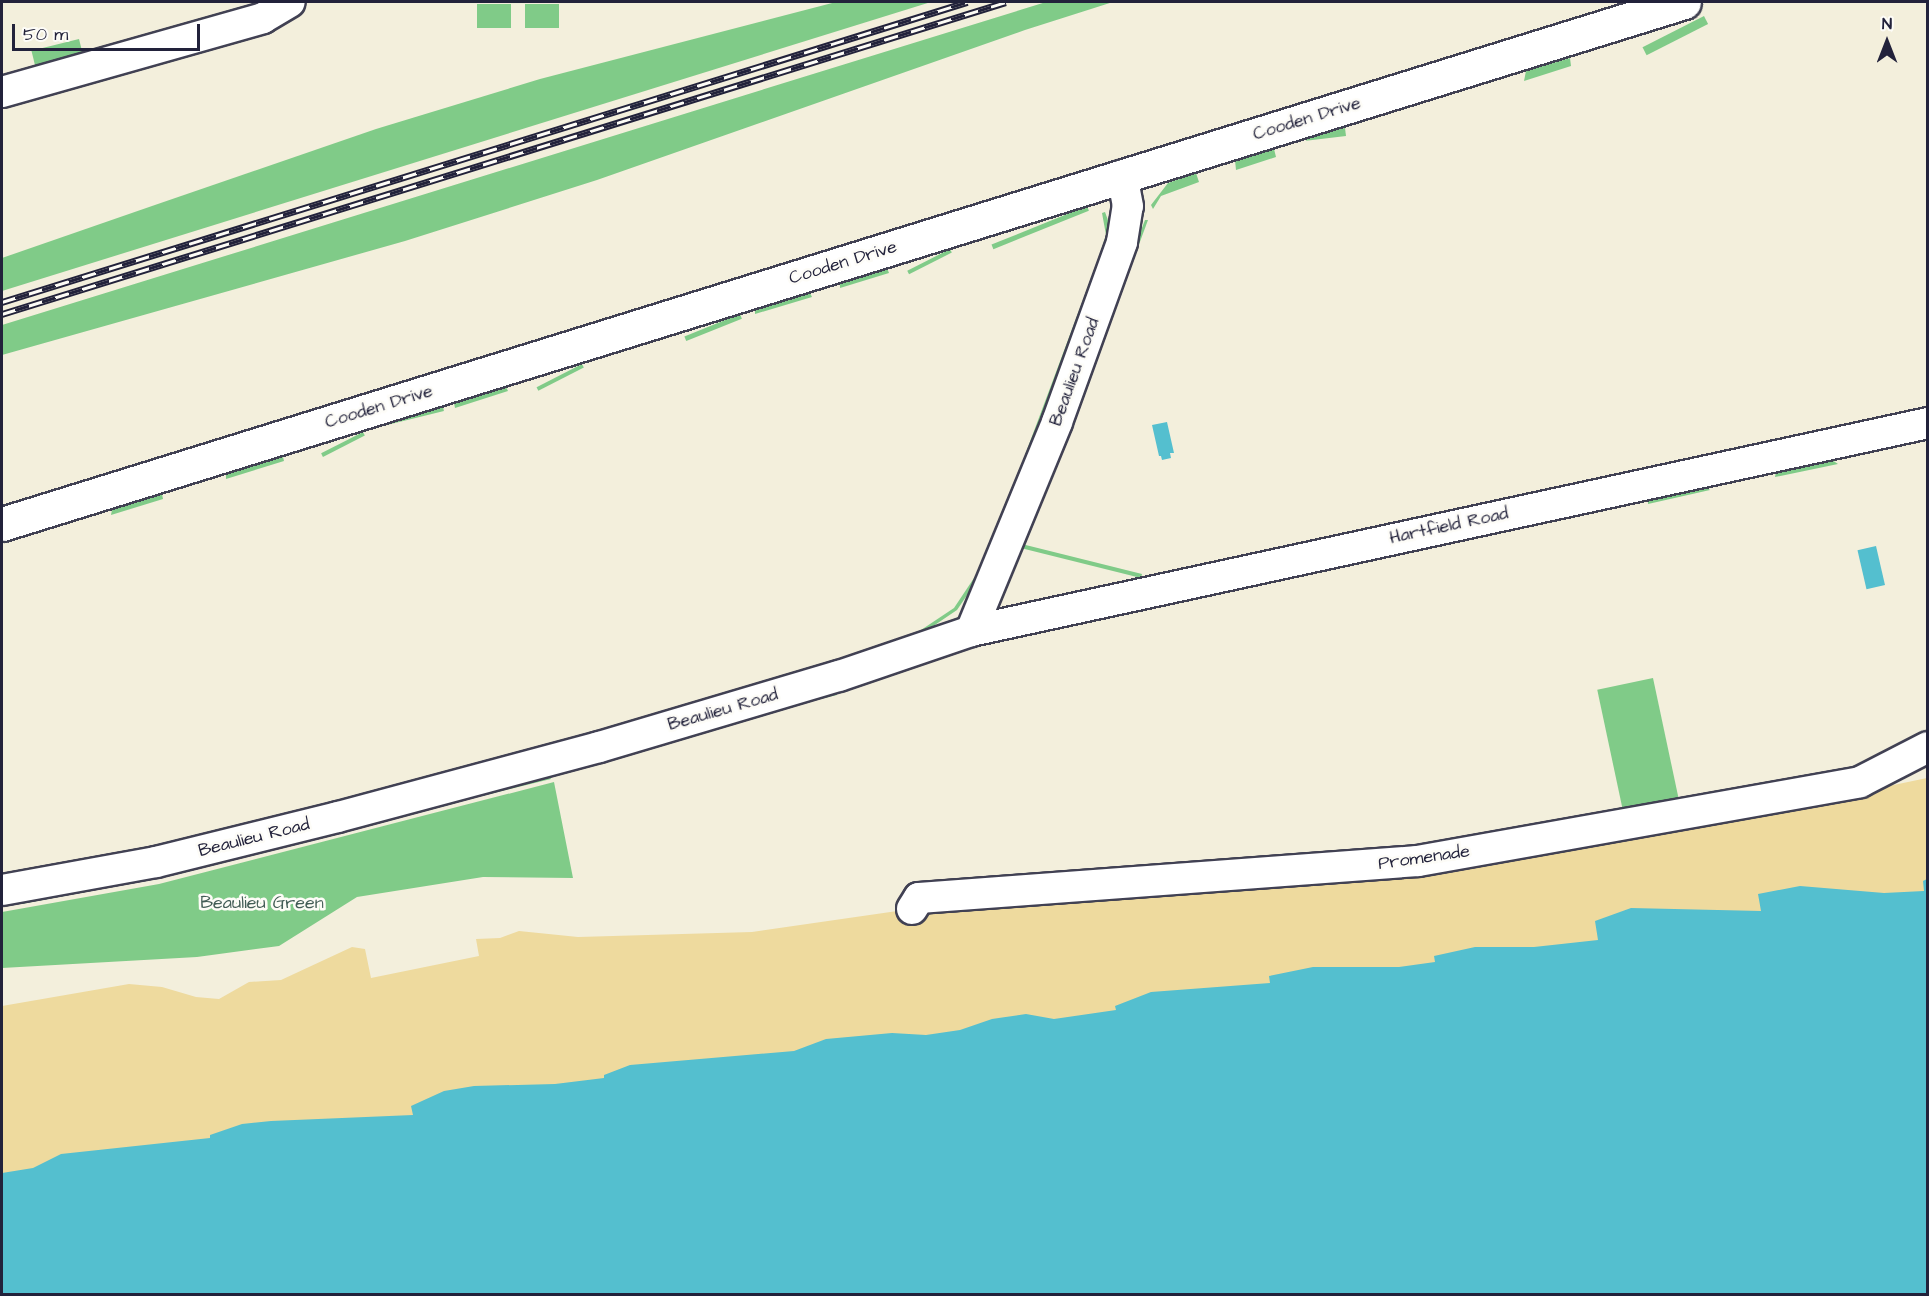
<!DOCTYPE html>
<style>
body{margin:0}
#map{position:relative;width:1929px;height:1296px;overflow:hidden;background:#f3efdc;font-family:"Architects Daughter",sans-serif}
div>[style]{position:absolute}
.green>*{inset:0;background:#80cb88;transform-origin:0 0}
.sand>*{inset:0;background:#eeda9e}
.water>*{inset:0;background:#54bfcf;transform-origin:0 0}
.roads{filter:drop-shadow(2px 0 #414153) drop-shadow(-2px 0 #414153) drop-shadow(0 2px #414153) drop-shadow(0 -2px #414153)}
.minor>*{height:30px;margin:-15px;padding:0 15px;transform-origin:15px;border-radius:15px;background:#fff}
.major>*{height:33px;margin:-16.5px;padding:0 16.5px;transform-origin:16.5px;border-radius:16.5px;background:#fff}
.rail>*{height:7px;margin-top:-3.5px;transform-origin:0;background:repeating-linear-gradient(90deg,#fdfcf7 0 14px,#22223b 0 28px);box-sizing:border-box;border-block:2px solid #22223b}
span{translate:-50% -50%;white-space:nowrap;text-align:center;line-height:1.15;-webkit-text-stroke:5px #fdfcf7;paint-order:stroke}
.street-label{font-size:18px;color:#22223b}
.park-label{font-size:18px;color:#435d56}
.frame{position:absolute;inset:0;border:3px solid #22223b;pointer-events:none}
.north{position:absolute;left:1857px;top:12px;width:60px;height:60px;-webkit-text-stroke:4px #fdfcf7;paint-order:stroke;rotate:0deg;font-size:16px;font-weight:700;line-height:24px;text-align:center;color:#22223b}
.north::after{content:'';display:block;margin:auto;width:21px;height:27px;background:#22223b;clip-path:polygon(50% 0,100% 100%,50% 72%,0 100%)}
.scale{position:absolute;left:12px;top:24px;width:188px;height:27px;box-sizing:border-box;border:3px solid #22223b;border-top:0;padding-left:8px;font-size:18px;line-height:21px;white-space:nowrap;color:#22223b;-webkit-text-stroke:4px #fdfcf7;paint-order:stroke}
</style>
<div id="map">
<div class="green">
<div style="clip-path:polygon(836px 2px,931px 2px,2px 291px,2px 258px,152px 206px,376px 129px,540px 79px)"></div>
<div style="clip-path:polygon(1046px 2px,1113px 2px,1025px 30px,597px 180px,405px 241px,2px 355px,2px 325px)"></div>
<div style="left:477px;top:4px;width:34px;height:24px"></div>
<div style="left:559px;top:4px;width:24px;height:34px;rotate:90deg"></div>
<div style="left:1704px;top:16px;width:9px;height:69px;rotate:63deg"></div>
<div style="left:79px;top:39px;width:16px;height:49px;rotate:76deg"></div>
<div style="clip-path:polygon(1570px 58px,1571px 66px,1524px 81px,1526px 71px)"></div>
<div style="left:1345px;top:128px;width:8px;height:40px;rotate:83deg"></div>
<div style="clip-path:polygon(1274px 149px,1276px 157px,1236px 170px,1235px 160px)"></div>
<div style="clip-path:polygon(1196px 173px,1199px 182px,1161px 196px,1153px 209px,1151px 205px,1168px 183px)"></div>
<div style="left:1087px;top:206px;width:5px;height:103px;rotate:68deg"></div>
<div style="clip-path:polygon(1105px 212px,1109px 223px,1109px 236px,1102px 258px,1027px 457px,1025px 455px,1099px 257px,1106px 235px,1102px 213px)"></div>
<div style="clip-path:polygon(1145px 220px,1148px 220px,1110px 323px,1107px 319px)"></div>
<div style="left:950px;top:249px;width:4px;height:48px;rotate:63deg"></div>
<div style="clip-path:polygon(887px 268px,889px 273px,840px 288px,840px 283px)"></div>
<div style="clip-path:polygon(810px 293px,812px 297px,755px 314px,755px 310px)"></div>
<div style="left:740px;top:314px;width:5px;height:60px;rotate:68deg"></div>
<div style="left:582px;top:364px;width:4px;height:51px;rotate:63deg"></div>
<div style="clip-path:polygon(506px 387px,508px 391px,455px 408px,454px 403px)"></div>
<div style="left:443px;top:407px;width:4px;height:65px;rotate:76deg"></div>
<div style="left:363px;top:432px;width:4px;height:47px;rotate:63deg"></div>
<div style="clip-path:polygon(283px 457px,284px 461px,226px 479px,226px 474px)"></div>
<div style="clip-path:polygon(1832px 460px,1838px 464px,1775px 477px,1776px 472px)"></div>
<div style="clip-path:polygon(1013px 485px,1017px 486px,980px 576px,957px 610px,920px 635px,866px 653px,865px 650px,918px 632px,954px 608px,976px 575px)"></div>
<div style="clip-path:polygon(1706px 487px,1710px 490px,1648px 504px,1648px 499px)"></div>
<div style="clip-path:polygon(162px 494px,163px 499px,111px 515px,112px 510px)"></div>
<div style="left:1142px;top:574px;width:4px;height:124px;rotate:104deg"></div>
<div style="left:1653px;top:678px;width:128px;height:57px;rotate:78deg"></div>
<div style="left:836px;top:691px;width:4px;height:78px;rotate:76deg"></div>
<div style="left:550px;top:775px;width:4px;height:71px;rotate:76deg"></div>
<div style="clip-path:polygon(554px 782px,573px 878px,483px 877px,357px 897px,279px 946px,197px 957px,2px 968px,2px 912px,159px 884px)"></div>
<div style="clip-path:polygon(455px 799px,456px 803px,158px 878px,22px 904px,21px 900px)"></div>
<div style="left:217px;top:829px;width:4px;height:116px;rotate:63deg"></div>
</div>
<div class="sand">
<div style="clip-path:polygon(1927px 778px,1927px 1294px,2px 1294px,2px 1006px,129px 984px,162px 987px,196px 997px,219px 999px,249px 982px,281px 980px,352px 947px,365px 949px,371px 978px,479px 956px,476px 939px,500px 938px,519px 931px,578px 937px,752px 932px,932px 906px,1751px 815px)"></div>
</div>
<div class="water">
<div style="clip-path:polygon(1167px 422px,1174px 453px,1170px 453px,1171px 458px,1162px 460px,1161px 456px,1159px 456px,1152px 425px)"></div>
<div style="left:1876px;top:546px;width:40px;height:19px;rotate:77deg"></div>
<div style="clip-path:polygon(1927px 879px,1927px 1294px,2px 1294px,2px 1173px,33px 1168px,61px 1154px,210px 1138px,210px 1135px,242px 1124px,271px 1121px,413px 1115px,411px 1106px,444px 1091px,474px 1086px,555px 1084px,604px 1078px,604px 1075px,630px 1065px,794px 1051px,826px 1039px,892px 1033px,926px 1035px,960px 1030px,992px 1019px,1026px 1014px,1054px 1019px,1116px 1010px,1115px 1006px,1151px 992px,1270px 983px,1269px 976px,1313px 967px,1399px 967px,1435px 962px,1434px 956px,1475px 947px,1534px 947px,1598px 940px,1595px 921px,1631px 908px,1761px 911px,1758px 894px,1800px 886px,1884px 893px,1924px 891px,1923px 881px)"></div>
</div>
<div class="roads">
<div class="minor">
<div style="left:2px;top:92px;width:271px;rotate:-15.8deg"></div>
<div style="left:263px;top:18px;width:31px;rotate:-31deg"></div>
<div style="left:971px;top:631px;width:226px;rotate:-67.6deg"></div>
<div style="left:1057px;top:422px;width:191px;rotate:-70.1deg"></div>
<div style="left:1122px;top:242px;width:36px;rotate:-81deg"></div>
<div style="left:1128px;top:206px;width:31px;rotate:-101deg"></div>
<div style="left:2px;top:890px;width:157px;rotate:-10.3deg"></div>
<div style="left:156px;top:862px;width:187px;rotate:-13.9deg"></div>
<div style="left:338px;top:817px;width:270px;rotate:-15deg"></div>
<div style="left:599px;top:747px;width:250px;rotate:-16.5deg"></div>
<div style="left:839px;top:676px;width:139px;rotate:-18.8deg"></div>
<div style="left:971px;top:631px;width:979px;rotate:-12.26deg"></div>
<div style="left:912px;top:909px;width:13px;rotate:-58deg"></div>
<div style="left:919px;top:898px;width:500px;rotate:-4.24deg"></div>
<div style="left:1418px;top:861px;width:449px;rotate:-10.1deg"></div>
<div style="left:1860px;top:782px;width:76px;rotate:-27.2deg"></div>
</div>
<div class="major">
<div style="left:2px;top:524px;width:1761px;rotate:-17.24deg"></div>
</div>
</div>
<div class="rail">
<div style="left:2px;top:302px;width:1011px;rotate:-17.27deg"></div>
<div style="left:2px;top:314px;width:1051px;rotate:-17.26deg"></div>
</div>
<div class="street-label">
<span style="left:1307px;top:119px;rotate:-17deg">Cooden Drive</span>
<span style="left:843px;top:263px;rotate:-17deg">Cooden Drive</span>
<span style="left:1075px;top:372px;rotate:-70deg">Beaulieu Road</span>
<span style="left:379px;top:407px;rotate:-17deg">Cooden Drive</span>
<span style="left:1449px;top:526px;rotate:-12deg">Hartfield Road</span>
<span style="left:723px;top:710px;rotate:-16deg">Beaulieu Road</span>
<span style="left:254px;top:838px;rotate:-14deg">Beaulieu Road</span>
<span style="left:1424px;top:858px;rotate:-8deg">Promenade</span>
</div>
<div class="park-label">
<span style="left:262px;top:903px">Beaulieu Green</span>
</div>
<div class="frame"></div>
<div class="north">N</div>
<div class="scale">50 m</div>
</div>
